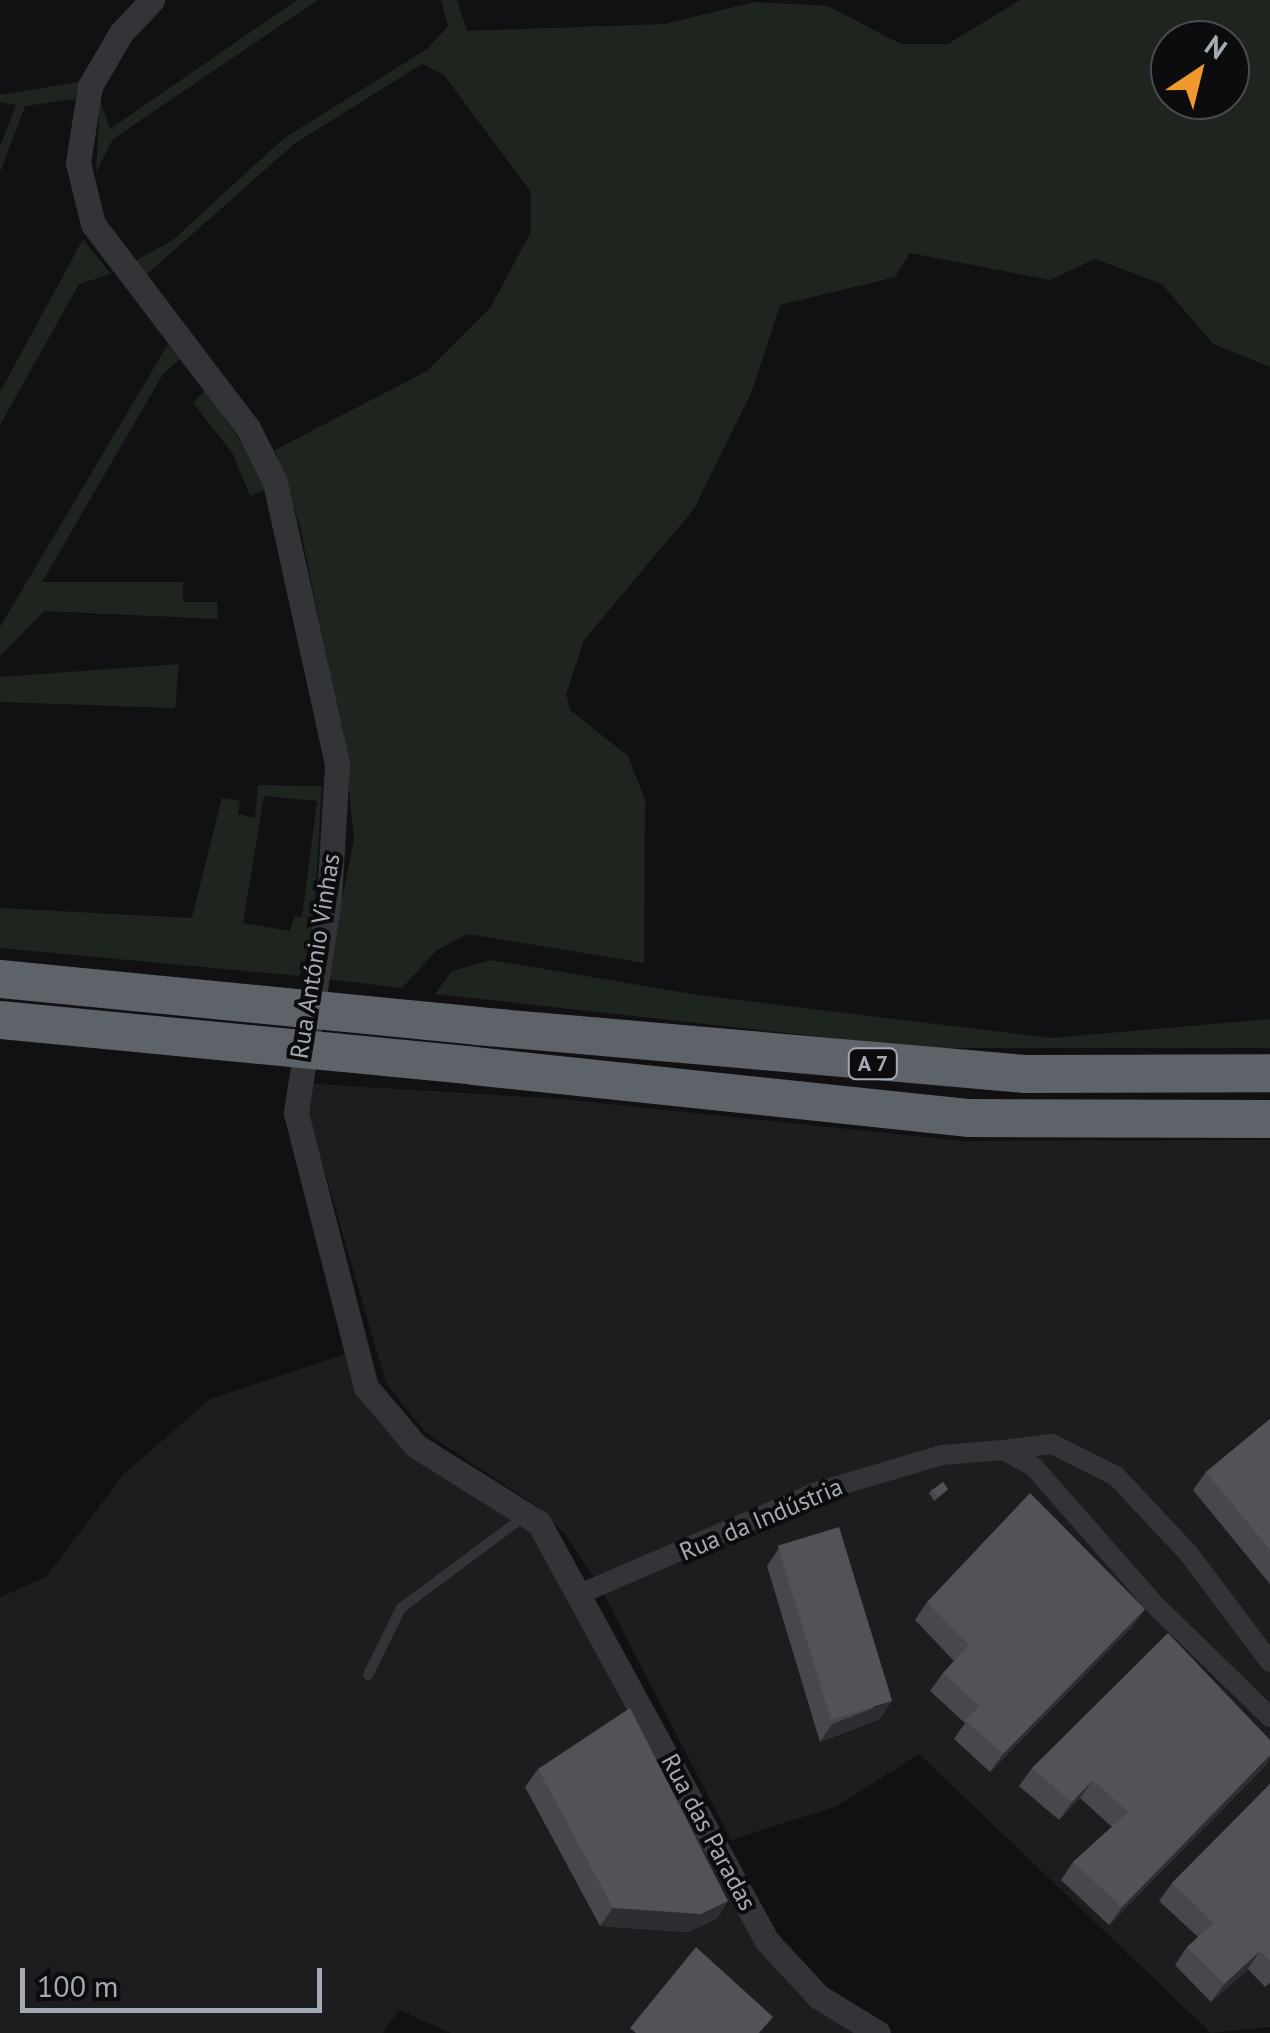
<!DOCTYPE html>
<meta charset="utf-8">
<style>
body{margin:0}
#map{position:relative;width:1270px;height:2033px;overflow:hidden;background:#111113;font-family:"PT Sans",sans-serif}
div>[style]{position:absolute}
.built>*{inset:0;background:#1d1d20}
.green>*{inset:0;background:#1e251e}
.service>*{height:10px;margin:-5px;padding:0 5px;transform-origin:5px;border-radius:5px;background:#323438}
.minor>*{height:20px;margin:-10px;padding:0 10px;transform-origin:10px;border-radius:10px;background:#323438}
.tertiary>*{height:25px;margin:-12.5px;padding:0 12.5px;transform-origin:12.5px;border-radius:12.5px;background:#323438}
.motorway>*{height:38px;margin:-19px;padding:0 19px;transform-origin:19px;border-radius:19px;background:#5e6269}
.motorway-bridge>*{height:38px;margin:-19px;padding:0 19px;transform-origin:19px;border-radius:19px;background:#5e6269}
.wall>*{inset:0;background:#47484e}
.shaded-wall>*{inset:0;background:#2d2e32}
.building>*{inset:0;background:#515359;transform-origin:0 0}
span{translate:-50% -50%;white-space:nowrap;text-align:center;line-height:1.15;-webkit-text-stroke:8px #0c0c0e;paint-order:stroke}
.shield-label span{padding:2px 8px;background:#0c0c0e;border:2px solid;border-radius:8px;-webkit-text-stroke-width:0}
.shield-label{font-size:22px;color:#a3aab3;font-weight:700}
.street-label{font-size:25px;color:#a3aab3}
.north{position:absolute;left:1150px;top:20px;width:100px;height:100px;box-sizing:border-box;background:#0c0c0e;border:2px solid #484b50;border-radius:50%;rotate:35deg;font-size:28px;font-weight:700;line-height:40px;text-align:center;color:#a3aab3}
.north::after{content:'';display:block;margin:auto;width:35px;height:45px;background:#ef982d;clip-path:polygon(50% 0,100% 100%,50% 72%,0 100%)}
.scale{position:absolute;left:20px;top:1968px;width:302px;height:45px;box-sizing:border-box;border:5px solid #a3aab3;border-top:0;padding-left:12px;font-size:30px;line-height:35px;white-space:nowrap;color:#a3aab3;-webkit-text-stroke:8px #0c0c0e;paint-order:stroke}
</style>
<div id="map">
<div class="built">
<div style="clip-path:polygon(299px 1083px,562px 1099px,963px 1141px,1270px 1140px,1270px 2027px,1211px 2033px,919px 1754px,837px 1806px,731px 1840px,599px 1585px,564px 1533px,538px 1507px,425px 1432px,386px 1383px)"></div>
<div style="clip-path:polygon(345px 1354px,356px 1379px,534px 1532px,731px 1897px,859px 2033px,451px 2033px,399px 2010px,383px 2033px,0 2033px,0 1597px,46px 1577px,125px 1473px,210px 1399px)"></div>
</div>
<div class="green">
<div style="clip-path:polygon(297px 0,318px 0,113px 139px,96px 172px,100px 101px,110px 129px)"></div>
<div style="clip-path:polygon(evenodd,441px 0,457px 0,467px 31px,665px 24px,754px 2px,828px 6px,901px 44px,948px 44px,1020px 0,1270px 0,1270px 367px,1213px 344px,1162px 284px,1095px 259px,1050px 280px,910px 253px,895px 277px,780px 305px,752px 391px,694px 509px,584px 640px,566px 694px,570px 710px,628px 756px,645px 800px,644px 963px,468px 934px,437px 950px,402px 988px,326px 979px,354px 839px,345px 748px,300px 526px,275px 450px,427px 371px,490px 308px,531px 232px,531px 192px,444px 75px,422px 64px,294px 144px,146px 275px,135px 261px,173px 240px,283px 139px,427px 49px,448px 26px,441px 0,1170px 40px,1230px 40px,1230px 100px,1170px 100px,1170px 40px)"></div>
<div style="clip-path:polygon(79px 82px,75px 99px,25px 106px,0 172px,0 147px,16px 105px,0 102px,0 95px)"></div>
<div style="clip-path:polygon(83px 239px,111px 274px,79px 284px,0 425px,0 392px)"></div>
<div style="clip-path:polygon(168px 344px,180px 359px,163px 374px,42px 582px,183px 582px,183px 602px,217px 602px,218px 619px,44px 611px,0 656px,0 627px)"></div>
<div style="clip-path:polygon(205px 390px,242px 443px,266px 489px,250px 496px,233px 454px,193px 403px)"></div>
<div style="clip-path:polygon(179px 664px,175px 708px,0 702px,0 677px)"></div>
<div style="clip-path:polygon(evenodd,258px 785px,322px 786px,313px 935px,300px 976px,0 948px,0 908px,192px 918px,222px 798px,240px 801px,238px 814px,255px 818px,258px 785px,264px 796px,317px 801px,302px 917px,294px 917px,290px 931px,243px 923px,264px 796px)"></div>
<div style="clip-path:polygon(491px 960px,698px 995px,1051px 1038px,1270px 1019px,1270px 1048px,923px 1048px,435px 994px,452px 971px)"></div>
</div>
<div class="service">
<div style="left:368px;top:1675px;width:75px;rotate:-63.8deg"></div>
<div style="left:401px;top:1608px;width:154px;rotate:-36.6deg"></div>
</div>
<div class="minor">
<div style="left:1003px;top:1450px;width:49px;rotate:-7deg"></div>
<div style="left:1052px;top:1444px;width:72px;rotate:26.6deg"></div>
<div style="left:1116px;top:1476px;width:107px;rotate:46.9deg"></div>
<div style="left:1189px;top:1554px;width:135px;rotate:53.1deg"></div>
<div style="left:582px;top:1593px;width:256px;rotate:-23.3deg"></div>
<div style="left:817px;top:1492px;width:130px;rotate:-16.5deg"></div>
<div style="left:942px;top:1455px;width:61px;rotate:-4.7deg"></div>
<div style="left:1003px;top:1450px;width:34px;rotate:28deg"></div>
<div style="left:1033px;top:1466px;width:188px;rotate:48.7deg"></div>
<div style="left:1157px;top:1607px;width:158px;rotate:44.2deg"></div>
</div>
<div class="tertiary">
<div style="left:152px;top:0;width:45px;rotate:133.2deg"></div>
<div style="left:121px;top:33px;width:61px;rotate:120.3deg"></div>
<div style="left:90px;top:86px;width:78px;rotate:98.9deg"></div>
<div style="left:78px;top:163px;width:63px;rotate:76.2deg"></div>
<div style="left:93px;top:224px;width:256px;rotate:52.8deg"></div>
<div style="left:248px;top:428px;width:60px;rotate:63.4deg"></div>
<div style="left:275px;top:482px;width:290px;rotate:77.6deg"></div>
<div style="left:337px;top:765px;width:134px;rotate:93.4deg"></div>
<div style="left:329px;top:899px;width:217px;rotate:98.8deg"></div>
<div style="left:296px;top:1113px;width:283px;rotate:75.7deg"></div>
<div style="left:366px;top:1387px;width:77px;rotate:49.7deg"></div>
<div style="left:416px;top:1446px;width:145px;rotate:32deg"></div>
<div style="left:539px;top:1523px;width:476px;rotate:61.4deg"></div>
<div style="left:767px;top:1941px;width:76px;rotate:47.1deg"></div>
<div style="left:819px;top:1997px;width:69px;rotate:31.4deg"></div>
</div>
<div class="motorway">
<div style="left:477px;top:1026px;width:550px;rotate:5.01deg"></div>
<div style="left:1025px;top:1074px;width:245px;rotate:-0.2deg"></div>
<div style="left:474px;top:1066px;width:498px;rotate:6deg"></div>
<div style="left:969px;top:1118px;width:301px;rotate:0.2deg"></div>
</div>
<div class="motorway-bridge">
<div style="left:0;top:979px;width:479px;rotate:5.6deg"></div>
<div style="left:0;top:1020px;width:476px;rotate:5.5deg"></div>
</div>
<div class="wall">
<div style="clip-path:polygon(1270px 1419px,1270px 1584px,1193px 1490px,1206px 1472px)"></div>
<div style="clip-path:polygon(932px 1489px,948px 1489px,944px 1493px,934px 1501px,929px 1493px)"></div>
<div style="clip-path:polygon(779px 1548px,880px 1719px,820px 1742px,767px 1566px)"></div>
<div style="clip-path:polygon(927px 1602px,1145px 1609px,1132px 1627px,990px 1772px,954px 1739px,965px 1723px,930px 1691px,943px 1673px,954px 1661px,915px 1620px)"></div>
<div style="clip-path:polygon(1270px 1740px,1270px 1758px,1265px 1766px,1109px 1925px,1061px 1880px,1073px 1862px,1112px 1827px,1080px 1798px,1059px 1820px,1019px 1786px,1032px 1768px)"></div>
<div style="clip-path:polygon(538px 1769px,728px 1901px,716px 1919px,688px 1932px,600px 1926px,525px 1787px)"></div>
<div style="clip-path:polygon(1270px 1784px,1270px 1983px,1265px 1987px,1248px 1969px,1211px 2002px,1175px 1965px,1187px 1947px,1198px 1937px,1159px 1901px,1172px 1883px)"></div>
</div>
<div class="shaded-wall">
<div style="clip-path:polygon(1145px 1609px,1132px 1627px,990px 1772px,1003px 1754px)"></div>
<div style="clip-path:polygon(892px 1701px,880px 1719px,820px 1742px,832px 1724px)"></div>
<div style="clip-path:polygon(1270px 1755px,1270px 1758px,1265px 1766px,1109px 1925px,1122px 1907px)"></div>
<div style="clip-path:polygon(1093px 1780px,1080px 1798px,1059px 1820px,1072px 1802px)"></div>
<div style="clip-path:polygon(728px 1901px,716px 1919px,688px 1932px,600px 1926px,613px 1908px)"></div>
<div style="clip-path:polygon(1260px 1951px,1248px 1969px,1211px 2002px,1224px 1984px)"></div>
</div>
<div class="building">
<div style="clip-path:polygon(1270px 1419px,1270px 1550px,1206px 1472px)"></div>
<div style="left:943px;top:1482px;width:9px;height:13px;rotate:54deg"></div>
<div style="clip-path:polygon(1030px 1493px,1145px 1609px,1003px 1754px,966px 1721px,979px 1706px,943px 1673px,969px 1645px,927px 1602px)"></div>
<div style="left:839px;top:1527px;width:182px;height:64px;rotate:73deg"></div>
<div style="clip-path:polygon(1168px 1633px,1270px 1740px,1270px 1755px,1122px 1907px,1073px 1862px,1128px 1812px,1093px 1780px,1072px 1802px,1032px 1768px)"></div>
<div style="clip-path:polygon(630px 1708px,728px 1901px,701px 1914px,613px 1908px,538px 1769px)"></div>
<div style="clip-path:polygon(1270px 1784px,1270px 1961px,1260px 1951px,1224px 1984px,1187px 1947px,1214px 1923px,1172px 1883px)"></div>
<div style="clip-path:polygon(696px 1947px,773px 2017px,759px 2033px,636px 2033px,630px 2028px)"></div>
</div>
<div class="shield-label">
<span style="left:873px;top:1064px">A 7</span>
</div>
<div class="street-label">
<span style="left:315px;top:956px;rotate:-81deg">Rua António Vinhas</span>
<span style="left:761px;top:1519px;rotate:-23deg">Rua da Indústria</span>
<span style="left:709px;top:1832px;rotate:62deg">Rua das Paradas</span>
</div>
<div class="north">N</div>
<div class="scale">100 m</div>
</div>
